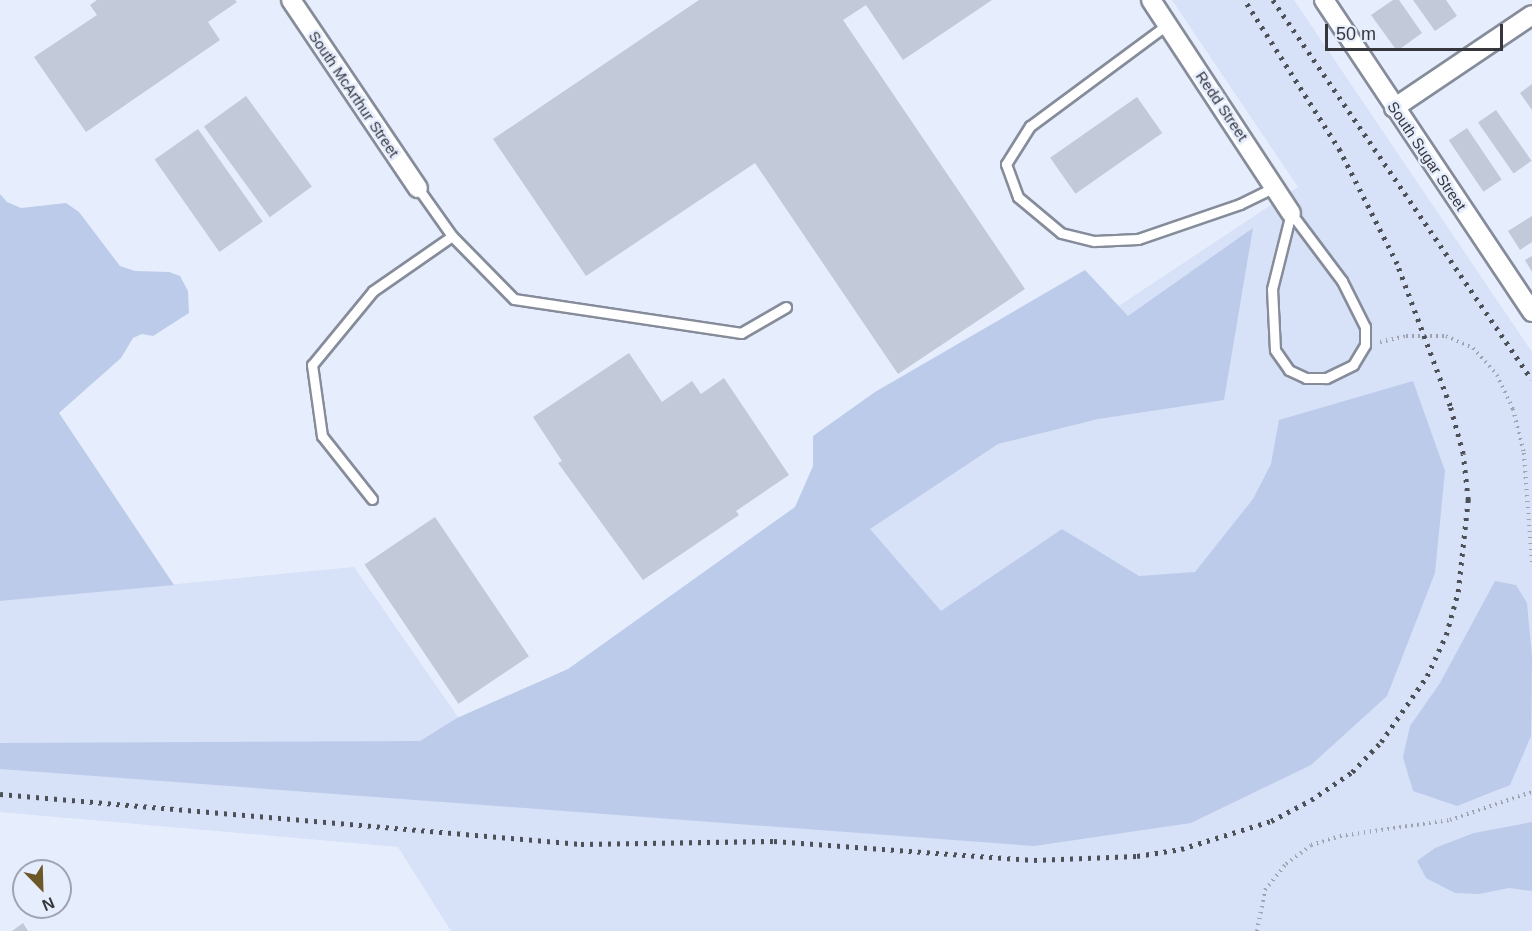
<!DOCTYPE html>
<style>
body{margin:0}
#map{position:relative;width:1532px;height:931px;overflow:hidden;background:#e6edfd;font-family:Helvetica,sans-serif}
div>[style]{position:absolute}
.built>*{inset:0;background:#d7e1f7}
.green>*{inset:0;background:#bdcbeb}
.building>*{inset:0;background:#c2c9d8;transform-origin:0 0}
.path>*{height:4px;margin-top:-2px;transform-origin:0;background:repeating-linear-gradient(90deg,#9ea3af 0 1.5px,transparent 0 6px)}
.roads{filter:drop-shadow(2px 0 #868c9a) drop-shadow(-2px 0 #868c9a) drop-shadow(0 2px #868c9a) drop-shadow(0 -2px #868c9a)}
.service>*{height:9px;margin:-4.5px;padding:0 4.5px;transform-origin:4.5px;border-radius:4.5px;background:#fff}
.minor>*{height:18px;margin:-9px;padding:0 9px;transform-origin:9px;border-radius:9px;background:#fff}
.rail>*{height:4.5px;margin-top:-2.25px;transform-origin:0;background:repeating-linear-gradient(90deg,#4d5057 0 3px,transparent 0 9px)}
span{translate:-50% -50%;white-space:nowrap;text-align:center;line-height:1.15;-webkit-text-stroke:5px #e6edfd;paint-order:stroke}
.street-label{font-size:15px;color:#35373d}
.north{position:absolute;left:12px;top:859px;width:60px;height:60px;box-sizing:border-box;background:#e6edfd;border:2px solid #9fa4b0;border-radius:50%;rotate:157deg;font-size:16px;font-weight:700;line-height:24px;text-align:center;color:#35373d}
.north::after{content:'';display:block;margin:auto;width:21px;height:27px;background:#6c5726;clip-path:polygon(50% 0,100% 100%,50% 72%,0 100%)}
.scale{position:absolute;left:1325px;top:24px;width:178px;height:27px;box-sizing:border-box;border:3px solid #35373d;border-top:0;padding-left:8px;font-size:18px;line-height:21px;white-space:nowrap;color:#35373d;-webkit-text-stroke:4px #e6edfd;paint-order:stroke}
</style>
<div id="map">
<div class="built">
<div style="clip-path:polygon(1172px 0,1294px 0,1532px 352px,1532px 931px,451px 931px,398px 847px,0 812px,0 601px,354px 567px,471px 736px,1298px 187px)"></div>
</div>
<div class="green">
<div style="clip-path:polygon(0 194px,7px 202px,21px 208px,66px 203px,79px 212px,120px 266px,135px 271px,169px 272px,180px 276px,188px 291px,189px 313px,153px 336px,142px 334px,133px 338px,121px 358px,59px 413px,174px 585px,0 601px)"></div>
<div style="clip-path:polygon(1253px 228px,1224px 400px,1098px 419px,998px 444px,870px 529px,941px 611px,1062px 529px,1139px 576px,1195px 572px,1253px 499px,1271px 464px,1279px 420px,1413px 381px,1445px 471px,1435px 573px,1387px 696px,1311px 765px,1191px 823px,1034px 846px,0 769px,0 743px,420px 741px,457px 718px,568px 669px,795px 507px,813px 466px,813px 436px,875px 392px,1085px 270px,1128px 316px)"></div>
<div style="clip-path:polygon(1495px 581px,1516px 585px,1527px 603px,1532px 657px,1531px 736px,1510px 785px,1457px 806px,1413px 791px,1403px 757px,1410px 726px,1440px 683px)"></div>
<div style="clip-path:polygon(1532px 822px,1532px 891px,1509px 888px,1479px 894px,1455px 893px,1426px 878px,1417px 861px,1435px 848px,1474px 833px)"></div>
</div>
<div class="building">
<div style="clip-path:polygon(97px 0,235px 0,237px 2px,208px 22px,220px 40px,86px 132px,34px 57px,97px 15px,90px 5px)"></div>
<div style="clip-path:polygon(699px 0,992px 0,903px 60px,866px 5px,843px 20px,1025px 289px,898px 374px,755px 163px,586px 276px,493px 139px)"></div>
<div style="clip-path:polygon(1393px 0,1399px 0,1422px 33px,1397px 51px,1371px 15px)"></div>
<div style="clip-path:polygon(1413px 0,1446px 0,1457px 16px,1435px 31px)"></div>
<div style="clip-path:polygon(1532px 84px,1532px 110px,1520px 93px)"></div>
<div style="left:246px;top:96px;width:112px;height:52px;rotate:54deg"></div>
<div style="left:1137px;top:97px;width:44px;height:106px;rotate:55deg"></div>
<div style="left:1496px;top:110px;width:62px;height:22px;rotate:55deg"></div>
<div style="left:1467px;top:128px;width:62px;height:22px;rotate:56deg"></div>
<div style="left:198px;top:129px;width:113px;height:53px;rotate:55deg"></div>
<div style="clip-path:polygon(1532px 216px,1532px 242px,1520px 250px,1508px 231px)"></div>
<div style="clip-path:polygon(1532px 256px,1532px 272px,1525px 260px)"></div>
<div style="clip-path:polygon(629px 353px,662px 402px,692px 381px,701px 394px,724px 378px,789px 475px,736px 511px,739px 515px,643px 580px,558px 463px,562px 461px,533px 417px)"></div>
<div style="left:435px;top:517px;width:168px;height:85px;rotate:56deg"></div>
<div style="clip-path:polygon(23px 923px,28px 931px,12px 931px)"></div>
</div>
<div class="path">
<div style="left:1380px;top:342px;width:27px;rotate:-13deg"></div>
<div style="left:1406px;top:336px;width:40px"></div>
<div style="left:1446px;top:336px;width:30px;rotate:24deg"></div>
<div style="left:1473px;top:348px;width:36px;rotate:48deg"></div>
<div style="left:1497px;top:375px;width:38px;rotate:65deg"></div>
<div style="left:1513px;top:409px;width:45px;rotate:76deg"></div>
<div style="left:1524px;top:453px;width:111px;rotate:85.9deg"></div>
<div style="left:1257px;top:931px;width:42px;rotate:-79deg"></div>
<div style="left:1265px;top:890px;width:33px;rotate:-51deg"></div>
<div style="left:1286px;top:864px;width:31px;rotate:-37deg"></div>
<div style="left:1311px;top:845px;width:30px;rotate:-17deg"></div>
<div style="left:1340px;top:836px;width:111px;rotate:-8.3deg"></div>
<div style="left:1450px;top:820px;width:87px;rotate:-18.9deg"></div>
</div>
<div class="roads">
<div class="service">
<div style="left:1168px;top:24px;width:172px;rotate:143.5deg"></div>
<div style="left:1030px;top:126px;width:45px;rotate:122.3deg"></div>
<div style="left:1006px;top:164px;width:35px;rotate:70deg"></div>
<div style="left:1018px;top:197px;width:56px;rotate:39.9deg"></div>
<div style="left:1061px;top:233px;width:34px;rotate:14deg"></div>
<div style="left:1094px;top:241px;width:44px;rotate:-2.6deg"></div>
<div style="left:1138px;top:239px;width:108px;rotate:-18.9deg"></div>
<div style="left:1240px;top:204px;width:39px;rotate:-26deg"></div>
<div style="left:418px;top:188px;width:59px;rotate:54.7deg"></div>
<div style="left:452px;top:236px;width:88px;rotate:45.5deg"></div>
<div style="left:514px;top:299px;width:230px;rotate:8.5deg"></div>
<div style="left:741px;top:333px;width:52px;rotate:-30deg"></div>
<div style="left:1291px;top:213px;width:85px;rotate:53.1deg"></div>
<div style="left:1342px;top:281px;width:51px;rotate:63.4deg"></div>
<div style="left:1365px;top:327px;width:18px;rotate:90deg"></div>
<div style="left:1365px;top:345px;width:23px;rotate:121deg"></div>
<div style="left:1353px;top:365px;width:30px;rotate:154deg"></div>
<div style="left:1326px;top:378px;width:20px;rotate:180deg"></div>
<div style="left:1306px;top:378px;width:19px;rotate:-155deg"></div>
<div style="left:1289px;top:370px;width:24px;rotate:-125deg"></div>
<div style="left:1275px;top:350px;width:61px;rotate:-92.8deg"></div>
<div style="left:1272px;top:289px;width:78px;rotate:-76deg"></div>
<div style="left:372px;top:499px;width:80px;rotate:-128.4deg"></div>
<div style="left:322px;top:436px;width:72px;rotate:-98deg"></div>
<div style="left:312px;top:365px;width:96px;rotate:-50.5deg"></div>
<div style="left:373px;top:291px;width:96px;rotate:-34.8deg"></div>
</div>
<div class="minor">
<div style="left:291px;top:0;width:227px;rotate:56deg"></div>
<div style="left:1151px;top:0;width:255px;rotate:56.7deg"></div>
<div style="left:1324px;top:0;width:375px;rotate:56.3deg"></div>
<div style="left:1394px;top:108px;width:166px;rotate:-34deg"></div>
</div>
</div>
<div class="rail">
<div style="left:1273px;top:0;width:459px;rotate:55.7deg"></div>
<div style="left:0;top:794px;width:583px;rotate:4.92deg"></div>
<div style="left:581px;top:844px;width:193px;rotate:-0.9deg"></div>
<div style="left:774px;top:841px;width:261px;rotate:4.2deg"></div>
<div style="left:1034px;top:860px;width:103px;rotate:-2.2deg"></div>
<div style="left:1137px;top:856px;width:45px;rotate:-9deg"></div>
<div style="left:1181px;top:849px;width:94px;rotate:-17.3deg"></div>
<div style="left:1271px;top:821px;width:45px;rotate:-27.7deg"></div>
<div style="left:1311px;top:800px;width:50px;rotate:-34.3deg"></div>
<div style="left:1352px;top:772px;width:42px;rotate:-46deg"></div>
<div style="left:1381px;top:742px;width:80px;rotate:-55.1deg"></div>
<div style="left:1427px;top:676px;width:45px;rotate:-65.1deg"></div>
<div style="left:1446px;top:635px;width:45px;rotate:-74.4deg"></div>
<div style="left:1458px;top:592px;width:93px;rotate:-83.8deg"></div>
<div style="left:1468px;top:500px;width:46px;rotate:-96.2deg"></div>
<div style="left:1463px;top:454px;width:50px;rotate:-105.2deg"></div>
<div style="left:1450px;top:406px;width:152px;rotate:-110.5deg"></div>
<div style="left:1397px;top:264px;width:127px;rotate:-116.8deg"></div>
<div style="left:1340px;top:151px;width:179px;rotate:-122.4deg"></div>
</div>
<div class="street-label">
<span style="left:354px;top:94px;rotate:56deg">South McArthur Street</span>
<span style="left:1222px;top:106px;rotate:56deg">Redd Street</span>
<span style="left:1427px;top:156px;rotate:56deg">South Sugar Street</span>
</div>
<div class="north">N</div>
<div class="scale">50 m</div>
</div>
